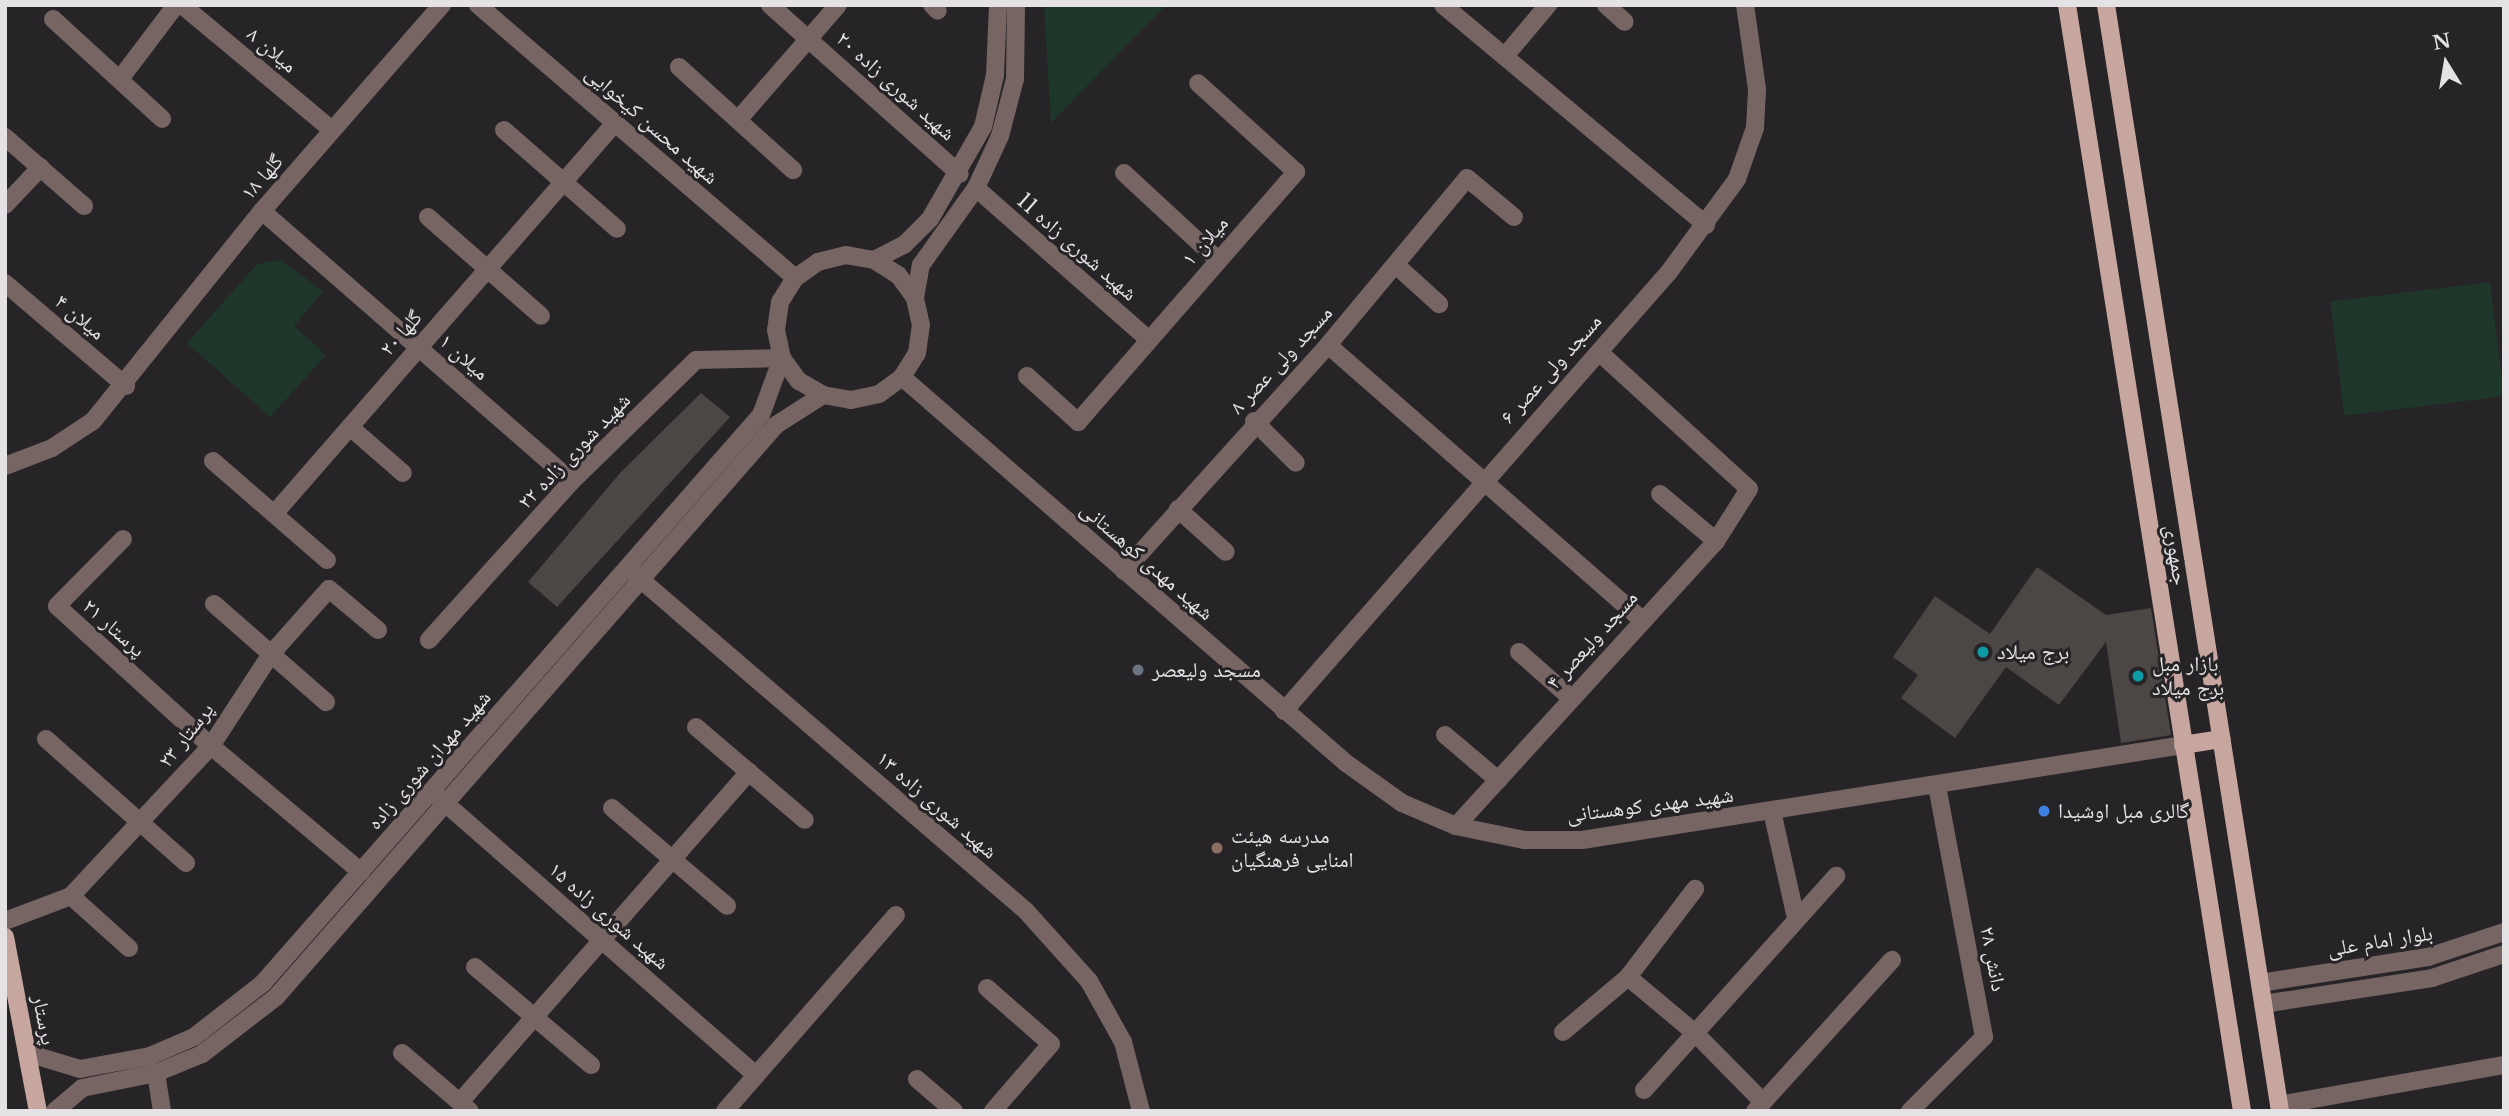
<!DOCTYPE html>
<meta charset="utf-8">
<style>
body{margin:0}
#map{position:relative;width:2509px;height:1116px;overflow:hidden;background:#272428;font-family:"Libre Baskerville","Noto Naskh Arabic",serif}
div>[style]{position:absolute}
.green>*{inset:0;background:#1f372a;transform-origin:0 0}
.building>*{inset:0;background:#4c4644}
.minor>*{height:18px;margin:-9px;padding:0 9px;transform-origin:9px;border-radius:9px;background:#766562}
.major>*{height:18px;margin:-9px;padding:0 9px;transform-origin:9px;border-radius:9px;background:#c7a69f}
.dots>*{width:19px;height:19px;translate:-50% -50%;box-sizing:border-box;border:4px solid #272428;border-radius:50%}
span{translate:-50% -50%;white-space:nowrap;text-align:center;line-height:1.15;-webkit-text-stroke:6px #272428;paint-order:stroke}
.street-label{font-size:21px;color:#e4e2e4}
.poi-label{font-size:21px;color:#e4e2e4}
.left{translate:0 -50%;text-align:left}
.frame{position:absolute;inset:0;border:7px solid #e4e2e4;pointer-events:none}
.north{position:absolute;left:2411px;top:28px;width:70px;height:70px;-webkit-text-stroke:5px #272428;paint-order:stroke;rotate:349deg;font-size:19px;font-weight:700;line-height:28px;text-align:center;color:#e4e2e4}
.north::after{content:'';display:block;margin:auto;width:24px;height:32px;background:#e4e2e4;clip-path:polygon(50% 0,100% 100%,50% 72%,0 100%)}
</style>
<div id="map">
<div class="green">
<div style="clip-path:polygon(1044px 5px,1166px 5px,1051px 123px)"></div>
<div style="clip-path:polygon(280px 260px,323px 291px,294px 326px,326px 355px,270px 417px,187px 343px,257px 264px)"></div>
<div style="left:2490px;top:282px;width:115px;height:161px;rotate:83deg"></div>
</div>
<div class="building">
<div style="clip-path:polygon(701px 393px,730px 417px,557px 607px,528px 582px,621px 472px)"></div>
<div style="clip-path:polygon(2037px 567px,2106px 615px,2151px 608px,2171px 735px,2121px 743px,2106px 642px,2059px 705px,2006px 667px,1955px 738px,1901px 698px,1918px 675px,1893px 657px,1935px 596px,1990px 634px)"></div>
</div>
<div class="minor">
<div style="left:182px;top:5px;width:195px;rotate:39.8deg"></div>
<div style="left:478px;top:5px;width:418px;rotate:40.7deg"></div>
<div style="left:770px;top:5px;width:254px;rotate:41.7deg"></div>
<div style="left:932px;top:5px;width:8px;rotate:45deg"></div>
<div style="left:1443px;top:5px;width:343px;rotate:39.9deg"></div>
<div style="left:1606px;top:5px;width:25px;rotate:42deg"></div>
<div style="left:53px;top:19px;width:148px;rotate:42.5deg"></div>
<div style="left:1505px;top:56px;width:67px;rotate:-49.9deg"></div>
<div style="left:679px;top:67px;width:154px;rotate:42.1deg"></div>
<div style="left:120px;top:79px;width:93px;rotate:-52.9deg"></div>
<div style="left:738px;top:120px;width:152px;rotate:-49deg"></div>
<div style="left:504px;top:130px;width:150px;rotate:41.2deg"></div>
<div style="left:5px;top:137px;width:105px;rotate:41.1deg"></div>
<div style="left:1124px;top:173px;width:129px;rotate:42.8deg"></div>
<div style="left:976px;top:188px;width:230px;rotate:41.3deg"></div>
<div style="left:5px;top:205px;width:52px;rotate:-46.5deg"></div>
<div style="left:262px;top:211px;width:411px;rotate:41.1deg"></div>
<div style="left:428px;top:217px;width:150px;rotate:41.2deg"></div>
<div style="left:874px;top:260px;width:34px;rotate:-27deg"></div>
<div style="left:904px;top:245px;width:37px;rotate:-45deg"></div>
<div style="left:930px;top:219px;width:106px;rotate:-60.1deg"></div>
<div style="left:983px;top:127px;width:53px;rotate:-77deg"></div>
<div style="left:995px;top:75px;width:70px;rotate:-87.5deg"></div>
<div style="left:1397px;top:266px;width:57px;rotate:42.1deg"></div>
<div style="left:5px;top:283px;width:159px;rotate:40.4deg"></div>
<div style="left:915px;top:298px;width:29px;rotate:-126deg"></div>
<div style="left:898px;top:275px;width:28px;rotate:-148deg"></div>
<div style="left:874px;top:260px;width:28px;rotate:-170deg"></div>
<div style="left:846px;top:255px;width:29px;rotate:166deg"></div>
<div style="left:818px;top:262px;width:28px;rotate:145deg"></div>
<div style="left:795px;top:278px;width:28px;rotate:122deg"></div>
<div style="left:780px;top:302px;width:28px;rotate:98deg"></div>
<div style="left:776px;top:330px;width:29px;rotate:78deg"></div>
<div style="left:782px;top:358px;width:29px;rotate:54deg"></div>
<div style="left:799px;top:381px;width:28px;rotate:30deg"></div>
<div style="left:823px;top:395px;width:28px;rotate:10deg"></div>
<div style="left:851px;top:400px;width:29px;rotate:-12deg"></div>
<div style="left:879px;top:394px;width:29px;rotate:-36deg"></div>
<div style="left:902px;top:377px;width:28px;rotate:-58deg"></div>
<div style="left:917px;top:353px;width:28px;rotate:-82deg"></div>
<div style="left:921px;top:325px;width:28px;rotate:-103deg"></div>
<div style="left:915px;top:298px;width:34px;rotate:-80deg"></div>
<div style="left:921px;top:265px;width:95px;rotate:-54.5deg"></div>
<div style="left:976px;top:188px;width:57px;rotate:-65.2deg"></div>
<div style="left:1000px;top:136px;width:59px;rotate:-75.3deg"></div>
<div style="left:1015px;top:79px;width:74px;rotate:-89.2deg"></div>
<div style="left:1328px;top:345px;width:415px;rotate:41.2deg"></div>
<div style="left:1599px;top:352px;width:203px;rotate:42.4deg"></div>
<div style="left:1749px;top:489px;width:62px;rotate:122.4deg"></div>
<div style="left:1027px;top:376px;width:69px;rotate:42deg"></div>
<div style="left:1078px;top:422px;width:332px;rotate:-48.9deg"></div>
<div style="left:1296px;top:172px;width:132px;rotate:-137.8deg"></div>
<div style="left:902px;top:377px;width:588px;rotate:41deg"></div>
<div style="left:1346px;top:763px;width:69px;rotate:35.5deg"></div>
<div style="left:1402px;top:803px;width:59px;rotate:23.1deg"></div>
<div style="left:1456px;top:826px;width:69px;rotate:11.6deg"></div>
<div style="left:1524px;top:840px;width:58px"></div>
<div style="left:1582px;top:840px;width:608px;rotate:-8.98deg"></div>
<div style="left:1254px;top:421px;width:59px;rotate:45deg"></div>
<div style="left:350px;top:427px;width:70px;rotate:41deg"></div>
<div style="left:213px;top:461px;width:151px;rotate:41deg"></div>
<div style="left:5px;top:466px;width:50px;rotate:-21deg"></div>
<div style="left:52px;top:448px;width:49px;rotate:-33.4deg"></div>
<div style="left:93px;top:421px;width:270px;rotate:-51.2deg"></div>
<div style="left:262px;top:211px;width:274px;rotate:-48.9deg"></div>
<div style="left:1178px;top:509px;width:64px;rotate:41.9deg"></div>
<div style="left:274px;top:514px;width:519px;rotate:-48.91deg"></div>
<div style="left:123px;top:539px;width:94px;rotate:134.6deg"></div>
<div style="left:57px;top:606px;width:208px;rotate:42.3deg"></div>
<div style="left:211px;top:746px;width:196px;rotate:40deg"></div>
<div style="left:1124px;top:571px;width:304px;rotate:-47.9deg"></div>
<div style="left:1328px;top:345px;width:217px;rotate:-50.2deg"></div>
<div style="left:1467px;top:178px;width:61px;rotate:39.7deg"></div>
<div style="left:632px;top:572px;width:520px;rotate:40.71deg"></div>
<div style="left:1026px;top:911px;width:94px;rotate:48deg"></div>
<div style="left:1089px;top:981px;width:70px;rotate:60.9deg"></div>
<div style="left:1123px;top:1042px;width:71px;rotate:75.4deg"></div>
<div style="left:214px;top:604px;width:149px;rotate:41.2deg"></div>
<div style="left:1519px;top:652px;width:69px;rotate:41.5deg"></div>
<div style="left:1284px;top:711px;width:584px;rotate:-48.75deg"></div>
<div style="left:1669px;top:272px;width:115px;rotate:-53.8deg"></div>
<div style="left:1737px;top:179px;width:54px;rotate:-70.6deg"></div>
<div style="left:1755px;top:128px;width:39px;rotate:-87deg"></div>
<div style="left:1757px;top:89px;width:85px;rotate:-98.1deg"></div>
<div style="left:696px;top:727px;width:143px;rotate:40.5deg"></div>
<div style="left:1445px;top:735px;width:70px;rotate:40.3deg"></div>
<div style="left:46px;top:739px;width:187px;rotate:41.5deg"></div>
<div style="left:437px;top:796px;width:424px;rotate:41.2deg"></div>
<div style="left:612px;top:808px;width:151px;rotate:40.4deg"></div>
<div style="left:1772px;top:811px;width:110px;rotate:77.4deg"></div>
<div style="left:1456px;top:826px;width:386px;rotate:-47.6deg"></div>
<div style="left:1716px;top:541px;width:73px;rotate:-140deg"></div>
<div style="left:71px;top:896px;width:78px;rotate:41.9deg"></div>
<div style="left:5px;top:921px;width:71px;rotate:-20.7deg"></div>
<div style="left:71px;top:896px;width:205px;rotate:-47deg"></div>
<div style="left:211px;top:746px;width:110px;rotate:-56.9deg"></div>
<div style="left:271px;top:654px;width:87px;rotate:-48.3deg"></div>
<div style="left:329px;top:589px;width:64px;rotate:39.9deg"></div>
<div style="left:475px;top:967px;width:152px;rotate:40.2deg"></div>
<div style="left:1628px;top:977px;width:87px;rotate:39.9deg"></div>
<div style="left:1695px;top:1033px;width:97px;rotate:45.4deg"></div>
<div style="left:2260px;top:983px;width:170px;rotate:-8.8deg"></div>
<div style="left:2428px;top:957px;width:80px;rotate:-18.2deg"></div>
<div style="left:987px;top:988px;width:85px;rotate:41.2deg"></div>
<div style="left:1051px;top:1044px;width:89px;rotate:130.9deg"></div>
<div style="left:2263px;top:1004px;width:171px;rotate:-8.7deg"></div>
<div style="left:2432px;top:978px;width:76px;rotate:-18.4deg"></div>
<div style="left:1563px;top:1032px;width:85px;rotate:-40.2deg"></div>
<div style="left:1628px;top:977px;width:111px;rotate:-52.7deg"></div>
<div style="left:27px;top:1053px;width:55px;rotate:16.8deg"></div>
<div style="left:80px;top:1069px;width:71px;rotate:-10.5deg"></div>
<div style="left:150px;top:1056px;width:48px;rotate:-23.4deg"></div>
<div style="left:194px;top:1037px;width:88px;rotate:-38deg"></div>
<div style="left:263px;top:983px;width:755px;rotate:-48.76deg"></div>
<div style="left:761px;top:415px;width:61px;rotate:-69.8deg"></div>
<div style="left:782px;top:358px;width:86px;rotate:178.7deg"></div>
<div style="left:696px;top:360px;width:173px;rotate:135.7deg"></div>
<div style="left:572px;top:481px;width:214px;rotate:132deg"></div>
<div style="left:402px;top:1053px;width:89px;rotate:40.5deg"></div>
<div style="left:156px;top:1073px;width:38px;rotate:81deg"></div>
<div style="left:917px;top:1079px;width:49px;rotate:40.9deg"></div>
<div style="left:1644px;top:1090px;width:288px;rotate:-48.1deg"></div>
<div style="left:460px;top:1102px;width:439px;rotate:-48.8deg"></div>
<div style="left:2279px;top:1105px;width:229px;rotate:-10.1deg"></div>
<div style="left:55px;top:1111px;width:35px;rotate:-40deg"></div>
<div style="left:82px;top:1088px;width:76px;rotate:-11.5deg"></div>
<div style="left:156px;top:1073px;width:50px;rotate:-22.4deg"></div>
<div style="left:202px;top:1054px;width:93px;rotate:-37.6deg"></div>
<div style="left:276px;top:997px;width:760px;rotate:-48.84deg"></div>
<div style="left:776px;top:425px;width:56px;rotate:-32.6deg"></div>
<div style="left:725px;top:1111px;width:260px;rotate:-48.9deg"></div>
<div style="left:1755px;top:1111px;width:204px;rotate:-47.8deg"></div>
<div style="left:1910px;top:1111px;width:105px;rotate:-45deg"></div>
<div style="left:1984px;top:1037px;width:255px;rotate:-100.6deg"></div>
</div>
<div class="major">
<div style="left:2067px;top:5px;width:1120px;rotate:81.01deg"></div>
<div style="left:2106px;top:5px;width:1120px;rotate:81.06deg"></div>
<div style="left:2183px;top:745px;width:39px;rotate:-9deg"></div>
<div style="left:5px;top:937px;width:177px;rotate:79.3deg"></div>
</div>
<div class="dots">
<div style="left:1983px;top:652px;background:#0f9aa8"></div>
<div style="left:1138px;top:670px;background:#6b7280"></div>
<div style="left:2138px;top:676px;background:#0f9aa8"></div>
<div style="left:2044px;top:811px;background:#3f7fe0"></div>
<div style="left:1217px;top:848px;background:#8d6e63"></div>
</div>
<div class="street-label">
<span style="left:272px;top:50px;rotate:40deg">میلان ۸</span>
<span style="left:896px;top:86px;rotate:42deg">شهید شوری زاده ۲۰</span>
<span style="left:652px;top:125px;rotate:41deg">شهید محسن کیخوایی</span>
<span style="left:262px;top:177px;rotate:-49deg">گلها ۱۸</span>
<span style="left:1205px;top:241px;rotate:-49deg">میلان ۱</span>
<span style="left:1077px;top:247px;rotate:41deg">شهید شوری زاده 11</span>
<span style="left:80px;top:317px;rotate:40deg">میلان ۴</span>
<span style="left:401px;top:333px;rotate:-49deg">گلها ۲۰</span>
<span style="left:464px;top:357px;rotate:41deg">میلان ۱</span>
<span style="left:1281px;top:360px;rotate:-47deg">مسجد ولی عصر ۸</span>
<span style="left:1551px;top:369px;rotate:-48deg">مسجد ولی عصر ۶</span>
<span style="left:574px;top:451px;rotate:-46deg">شهید شوری زاده ۲۲</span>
<span style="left:2176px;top:555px;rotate:81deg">جمهوری</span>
<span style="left:1147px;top:561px;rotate:41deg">شهید مهدی کوهستانی</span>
<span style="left:114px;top:628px;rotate:42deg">پرستار ۲۱</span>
<span style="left:1592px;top:640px;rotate:-48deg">مسجد ولیعصر ۴</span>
<span style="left:186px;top:735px;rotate:-52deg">پرستار ۲۳</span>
<span style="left:429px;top:760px;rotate:-49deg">شهید مهران شوری زاده</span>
<span style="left:937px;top:805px;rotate:41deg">شهید شوری زاده ۱۳</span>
<span style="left:1650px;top:805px;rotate:-7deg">شهید مهدی کوهستانی</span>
<span style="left:609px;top:916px;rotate:41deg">شهید شوری زاده ۱۵</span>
<span style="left:2380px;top:941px;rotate:-9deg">بلوار امام علی</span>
<span style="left:1993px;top:959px;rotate:79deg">دانش ۲۸</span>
<span style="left:44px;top:1020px;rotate:79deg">پرستار</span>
</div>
<div class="poi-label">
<span class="left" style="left:1997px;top:652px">برج میلاد</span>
<span class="left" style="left:2152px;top:676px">بازار مبل<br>برج میلاد</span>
<span class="left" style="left:1152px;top:670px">مسجد ولیعصر</span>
<span class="left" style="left:2058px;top:811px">گالری مبل اوشیدا</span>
<span class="left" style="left:1231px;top:848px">مدرسه هیئت<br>امنایی فرهنگیان</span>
</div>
<div class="frame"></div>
<div class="north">N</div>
</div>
